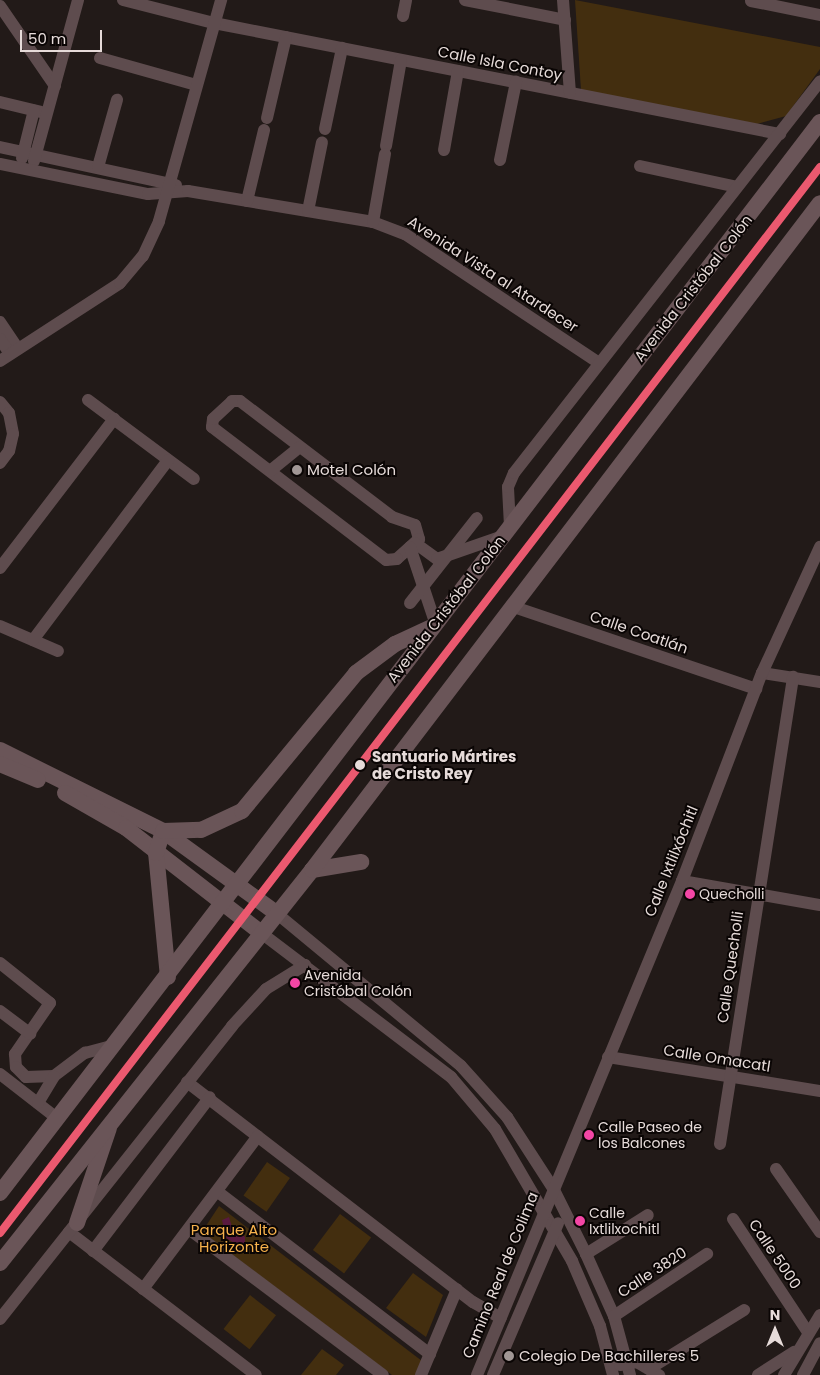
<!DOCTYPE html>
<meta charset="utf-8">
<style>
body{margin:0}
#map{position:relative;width:820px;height:1375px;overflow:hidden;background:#221a18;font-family:Poppins,sans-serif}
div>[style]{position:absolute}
.green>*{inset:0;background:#432e0f;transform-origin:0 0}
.water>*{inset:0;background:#591a3f}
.minor>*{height:12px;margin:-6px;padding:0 6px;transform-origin:6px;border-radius:6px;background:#5e4c4e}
.major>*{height:16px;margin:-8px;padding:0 8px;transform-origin:8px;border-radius:8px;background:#6a5558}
.rail-1>*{height:8px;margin:-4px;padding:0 4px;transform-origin:4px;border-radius:4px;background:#eb596f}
.dots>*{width:14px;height:14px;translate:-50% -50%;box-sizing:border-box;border:2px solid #0a0504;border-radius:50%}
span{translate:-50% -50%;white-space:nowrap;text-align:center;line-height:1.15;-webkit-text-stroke:4px #0a0504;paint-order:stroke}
.bus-label{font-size:14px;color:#e6dbd9}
.left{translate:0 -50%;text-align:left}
.street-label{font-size:15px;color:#e6dbd9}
.poi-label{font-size:15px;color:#e6dbd9}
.stop-label{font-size:15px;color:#e6dbd9;font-weight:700}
.park-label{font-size:15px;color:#f6b14c}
.north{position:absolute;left:750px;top:1305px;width:50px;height:50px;-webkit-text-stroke:4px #0a0504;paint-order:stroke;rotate:0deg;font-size:14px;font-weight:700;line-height:20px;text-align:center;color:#e6dbd9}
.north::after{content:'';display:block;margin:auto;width:18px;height:22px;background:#e6dbd9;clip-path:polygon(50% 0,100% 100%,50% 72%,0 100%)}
.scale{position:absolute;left:20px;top:30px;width:82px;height:22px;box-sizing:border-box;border:2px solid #e6dbd9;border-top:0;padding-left:6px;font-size:15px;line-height:18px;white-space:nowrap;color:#e6dbd9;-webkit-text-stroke:4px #0a0504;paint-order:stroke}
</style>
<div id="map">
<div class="green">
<div style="clip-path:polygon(575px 0,820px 47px,820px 69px,786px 116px,757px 124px,581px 90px)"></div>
<div style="left:267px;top:1162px;width:28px;height:41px;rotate:35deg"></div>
<div style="clip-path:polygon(219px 1206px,422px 1361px,416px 1375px,392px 1375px,202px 1232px)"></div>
<div style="left:340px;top:1214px;width:39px;height:45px;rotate:37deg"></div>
<div style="clip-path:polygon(413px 1273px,443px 1295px,426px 1337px,386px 1308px)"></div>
<div style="left:250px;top:1295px;width:33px;height:43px;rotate:38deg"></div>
<div style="clip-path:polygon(322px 1349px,344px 1365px,336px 1375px,301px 1375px)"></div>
</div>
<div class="water">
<div style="clip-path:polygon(229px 1217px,232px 1227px,245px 1237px,245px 1250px,226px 1238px,222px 1220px)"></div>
</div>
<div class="minor">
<div style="left:123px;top:0;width:94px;rotate:14.2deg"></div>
<div style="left:214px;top:23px;width:577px;rotate:11.1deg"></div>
<div style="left:465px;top:0;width:102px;rotate:11.3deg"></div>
<div style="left:563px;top:0;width:93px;rotate:85.7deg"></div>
<div style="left:751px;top:1px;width:70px;rotate:11.5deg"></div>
<div style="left:0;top:6px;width:97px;rotate:55.5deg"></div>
<div style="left:403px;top:16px;width:16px;rotate:-79deg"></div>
<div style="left:100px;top:58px;width:100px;rotate:15.7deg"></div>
<div style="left:0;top:102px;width:42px;rotate:13.7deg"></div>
<div style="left:267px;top:118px;width:83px;rotate:-76.8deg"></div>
<div style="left:325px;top:129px;width:83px;rotate:-78.1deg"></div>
<div style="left:386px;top:146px;width:87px;rotate:-80.1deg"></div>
<div style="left:0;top:147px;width:180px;rotate:12.2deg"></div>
<div style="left:444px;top:150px;width:80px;rotate:-80deg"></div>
<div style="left:22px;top:158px;width:49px;rotate:-76deg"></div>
<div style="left:500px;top:160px;width:80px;rotate:-78.4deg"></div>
<div style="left:34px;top:161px;width:167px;rotate:-74.7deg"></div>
<div style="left:0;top:164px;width:151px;rotate:11.5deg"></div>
<div style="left:148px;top:194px;width:40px;rotate:-4.3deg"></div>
<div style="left:188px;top:191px;width:188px;rotate:9.5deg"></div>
<div style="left:373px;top:222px;width:34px;rotate:21deg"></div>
<div style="left:405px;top:234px;width:233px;rotate:33.6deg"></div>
<div style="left:640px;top:166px;width:99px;rotate:12.2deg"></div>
<div style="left:98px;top:167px;width:70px;rotate:-74.2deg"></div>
<div style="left:247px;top:201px;width:73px;rotate:-76.5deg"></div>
<div style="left:308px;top:211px;width:70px;rotate:-78.5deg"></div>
<div style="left:373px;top:222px;width:69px;rotate:-80deg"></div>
<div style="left:0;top:322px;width:32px;rotate:56deg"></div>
<div style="left:0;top:339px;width:18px;rotate:56deg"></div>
<div style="left:0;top:361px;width:143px;rotate:-33deg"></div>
<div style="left:120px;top:283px;width:35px;rotate:-50deg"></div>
<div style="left:143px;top:256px;width:38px;rotate:-65deg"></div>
<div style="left:159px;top:221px;width:230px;rotate:-74.3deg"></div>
<div style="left:88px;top:400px;width:132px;rotate:36.7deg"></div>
<div style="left:232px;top:401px;width:8px"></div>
<div style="left:240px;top:401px;width:191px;rotate:37.3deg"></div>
<div style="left:392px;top:517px;width:24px;rotate:19deg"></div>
<div style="left:415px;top:525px;width:15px;rotate:74deg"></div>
<div style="left:419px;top:539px;width:30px;rotate:138deg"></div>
<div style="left:397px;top:559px;width:11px;rotate:175deg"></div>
<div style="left:386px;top:560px;width:219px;rotate:-142.6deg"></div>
<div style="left:212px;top:427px;width:8px;rotate:-83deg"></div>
<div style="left:213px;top:419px;width:26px;rotate:-43deg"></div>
<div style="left:0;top:402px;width:14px;rotate:51deg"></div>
<div style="left:9px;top:413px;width:21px;rotate:79deg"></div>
<div style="left:13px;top:434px;width:17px;rotate:103deg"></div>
<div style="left:9px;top:451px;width:15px;rotate:127deg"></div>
<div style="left:270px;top:471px;width:38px;rotate:-39deg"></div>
<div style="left:510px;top:526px;width:39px;rotate:-93deg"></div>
<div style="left:508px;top:487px;width:15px;rotate:-67deg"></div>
<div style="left:514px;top:473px;width:497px;rotate:-52deg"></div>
<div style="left:415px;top:543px;width:27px;rotate:36deg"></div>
<div style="left:437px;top:559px;width:70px;rotate:-19.2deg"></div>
<div style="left:410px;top:547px;width:79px;rotate:71.6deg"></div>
<div style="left:0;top:568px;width:188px;rotate:-52.6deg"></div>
<div style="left:410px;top:603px;width:108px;rotate:-51.8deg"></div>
<div style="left:511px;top:606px;width:259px;rotate:18.7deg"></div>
<div style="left:0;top:626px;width:63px;rotate:23.3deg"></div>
<div style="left:33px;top:640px;width:225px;rotate:-53.1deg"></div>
<div style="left:762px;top:673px;width:59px;rotate:8.8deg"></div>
<div style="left:682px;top:881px;width:140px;rotate:9.9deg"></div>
<div style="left:275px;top:912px;width:241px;rotate:39.6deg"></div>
<div style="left:461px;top:1066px;width:69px;rotate:48deg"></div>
<div style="left:507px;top:1117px;width:85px;rotate:57.1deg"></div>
<div style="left:553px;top:1188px;width:74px;rotate:63.4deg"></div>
<div style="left:586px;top:1254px;width:68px;rotate:65.7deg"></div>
<div style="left:614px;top:1316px;width:61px;rotate:74.8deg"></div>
<div style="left:260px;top:932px;width:240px;rotate:37.2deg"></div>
<div style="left:451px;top:1077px;width:68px;rotate:49.8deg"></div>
<div style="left:495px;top:1129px;width:153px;rotate:59.7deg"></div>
<div style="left:572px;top:1261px;width:71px;rotate:66.7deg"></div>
<div style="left:600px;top:1326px;width:51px;rotate:75.1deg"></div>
<div style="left:0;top:963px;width:64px;rotate:38.7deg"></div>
<div style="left:50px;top:1003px;width:62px;rotate:124.5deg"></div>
<div style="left:15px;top:1054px;width:13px;rotate:86deg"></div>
<div style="left:16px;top:1067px;width:14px;rotate:45deg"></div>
<div style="left:26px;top:1077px;width:28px;rotate:-2deg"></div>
<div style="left:54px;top:1076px;width:39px;rotate:-37deg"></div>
<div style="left:85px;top:1053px;width:31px;rotate:-15deg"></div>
<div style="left:0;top:1011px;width:38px;rotate:37deg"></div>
<div style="left:608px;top:1057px;width:215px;rotate:9.1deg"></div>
<div style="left:0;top:1074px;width:73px;rotate:37.8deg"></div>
<div style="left:187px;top:1082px;width:361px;rotate:37.6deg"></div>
<div style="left:473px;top:1302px;width:32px;rotate:30deg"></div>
<div style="left:38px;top:1103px;width:31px;rotate:-59deg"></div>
<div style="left:720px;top:1144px;width:473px;rotate:-81.1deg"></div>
<div style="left:776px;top:1169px;width:77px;rotate:55.1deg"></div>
<div style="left:218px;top:1192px;width:267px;rotate:37.4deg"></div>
<div style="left:733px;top:1219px;width:134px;rotate:56.5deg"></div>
<div style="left:190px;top:1230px;width:241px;rotate:36.9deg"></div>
<div style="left:69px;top:1232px;width:235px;rotate:37.4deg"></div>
<div style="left:93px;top:1251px;width:193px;rotate:-52.8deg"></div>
<div style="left:586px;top:1254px;width:73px;rotate:-32.2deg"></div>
<div style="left:143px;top:1289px;width:191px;rotate:-53.1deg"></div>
<div style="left:614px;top:1316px;width:112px;rotate:-33.7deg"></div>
<div style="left:0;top:1319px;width:374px;rotate:-51.6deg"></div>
<div style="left:232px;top:1026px;width:50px;rotate:-47.4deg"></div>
<div style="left:266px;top:989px;width:46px;rotate:-31.6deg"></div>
<div style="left:620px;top:1365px;width:17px;rotate:-10deg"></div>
<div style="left:637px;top:1362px;width:26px;rotate:31deg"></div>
<div style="left:649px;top:1369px;width:112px;rotate:-31.8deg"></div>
<div style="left:421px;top:1375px;width:93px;rotate:-67.3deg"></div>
<div style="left:477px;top:1375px;width:535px;rotate:-67.46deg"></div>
<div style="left:682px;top:881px;width:223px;rotate:-69deg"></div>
<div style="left:762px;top:673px;width:139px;rotate:-65.3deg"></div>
<div style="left:493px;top:1375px;width:165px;rotate:-66.8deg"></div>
<div style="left:758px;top:1375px;width:43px;rotate:-32.6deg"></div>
<div style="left:784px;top:1375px;width:70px;rotate:-59deg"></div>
<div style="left:803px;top:1375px;width:36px;rotate:-62deg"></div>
</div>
<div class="major">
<div style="left:0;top:750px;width:182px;rotate:26.4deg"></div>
<div style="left:163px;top:831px;width:138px;rotate:35.9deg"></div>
<div style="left:0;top:764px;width:41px;rotate:22.8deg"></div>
<div style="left:65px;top:793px;width:70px;rotate:29.8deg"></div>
<div style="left:126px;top:828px;width:170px;rotate:37.8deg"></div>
<div style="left:312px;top:870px;width:50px;rotate:-9.3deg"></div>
<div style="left:168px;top:977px;width:125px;rotate:-95.5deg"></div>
<div style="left:156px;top:853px;width:23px;rotate:-72deg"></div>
<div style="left:163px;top:831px;width:38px;rotate:-2deg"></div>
<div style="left:201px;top:830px;width:45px;rotate:-24.9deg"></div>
<div style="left:242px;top:811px;width:179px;rotate:-50.4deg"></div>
<div style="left:356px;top:673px;width:49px;rotate:-36.6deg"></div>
<div style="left:395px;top:644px;width:38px;rotate:-25deg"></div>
<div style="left:0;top:1193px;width:1349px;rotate:-52.56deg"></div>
<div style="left:77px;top:1223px;width:100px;rotate:-71.4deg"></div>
<div style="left:0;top:1263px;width:502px;rotate:-51.55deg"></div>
<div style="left:312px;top:870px;width:838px;rotate:-52.71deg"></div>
</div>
<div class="rail-1">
<div style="left:0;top:1233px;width:1345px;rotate:-52.43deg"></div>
</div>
<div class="dots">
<div style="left:297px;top:470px;background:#a19795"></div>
<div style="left:360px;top:765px;background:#e6dbd9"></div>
<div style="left:690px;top:894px;background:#f346a5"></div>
<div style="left:295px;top:983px;background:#f346a5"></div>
<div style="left:589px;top:1135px;background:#f346a5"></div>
<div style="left:580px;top:1221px;background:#f346a5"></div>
<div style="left:509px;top:1356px;background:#a19795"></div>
</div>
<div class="bus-label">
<span class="left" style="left:699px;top:894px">Quecholli</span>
<span class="left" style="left:304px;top:983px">Avenida<br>Cristóbal Colón</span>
<span class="left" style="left:598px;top:1135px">Calle Paseo de<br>los Balcones</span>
<span class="left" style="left:589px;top:1221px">Calle<br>Ixtlilxochitl</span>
</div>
<div class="street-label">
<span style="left:500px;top:63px;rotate:11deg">Calle Isla Contoy</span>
<span style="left:493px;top:274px;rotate:33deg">Avenida Vista al Atardecer</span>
<span style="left:693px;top:288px;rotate:-52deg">Avenida Cristóbal Colón</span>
<span style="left:446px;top:609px;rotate:-52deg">Avenida Cristóbal Colón</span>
<span style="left:639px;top:632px;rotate:19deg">Calle Coatlán</span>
<span style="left:671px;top:861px;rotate:-68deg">Calle Ixtlilxóchitl</span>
<span style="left:730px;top:967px;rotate:-82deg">Calle Quecholli</span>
<span style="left:717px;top:1058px;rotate:9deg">Calle Omacatl</span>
<span style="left:775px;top:1254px;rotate:56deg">Calle 5000</span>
<span style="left:652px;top:1272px;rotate:-33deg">Calle 3820</span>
<span style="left:500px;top:1275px;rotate:-68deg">Camino Real de Colima</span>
</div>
<div class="poi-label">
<span class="left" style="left:307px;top:470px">Motel Colón</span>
<span class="left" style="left:519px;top:1356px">Colegio De Bachilleres 5</span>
</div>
<div class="stop-label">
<span class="left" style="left:372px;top:765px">Santuario Mártires<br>de Cristo Rey</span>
</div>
<div class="park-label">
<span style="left:234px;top:1238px">Parque Alto<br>Horizonte</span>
</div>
<div class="north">N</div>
<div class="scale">50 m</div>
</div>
